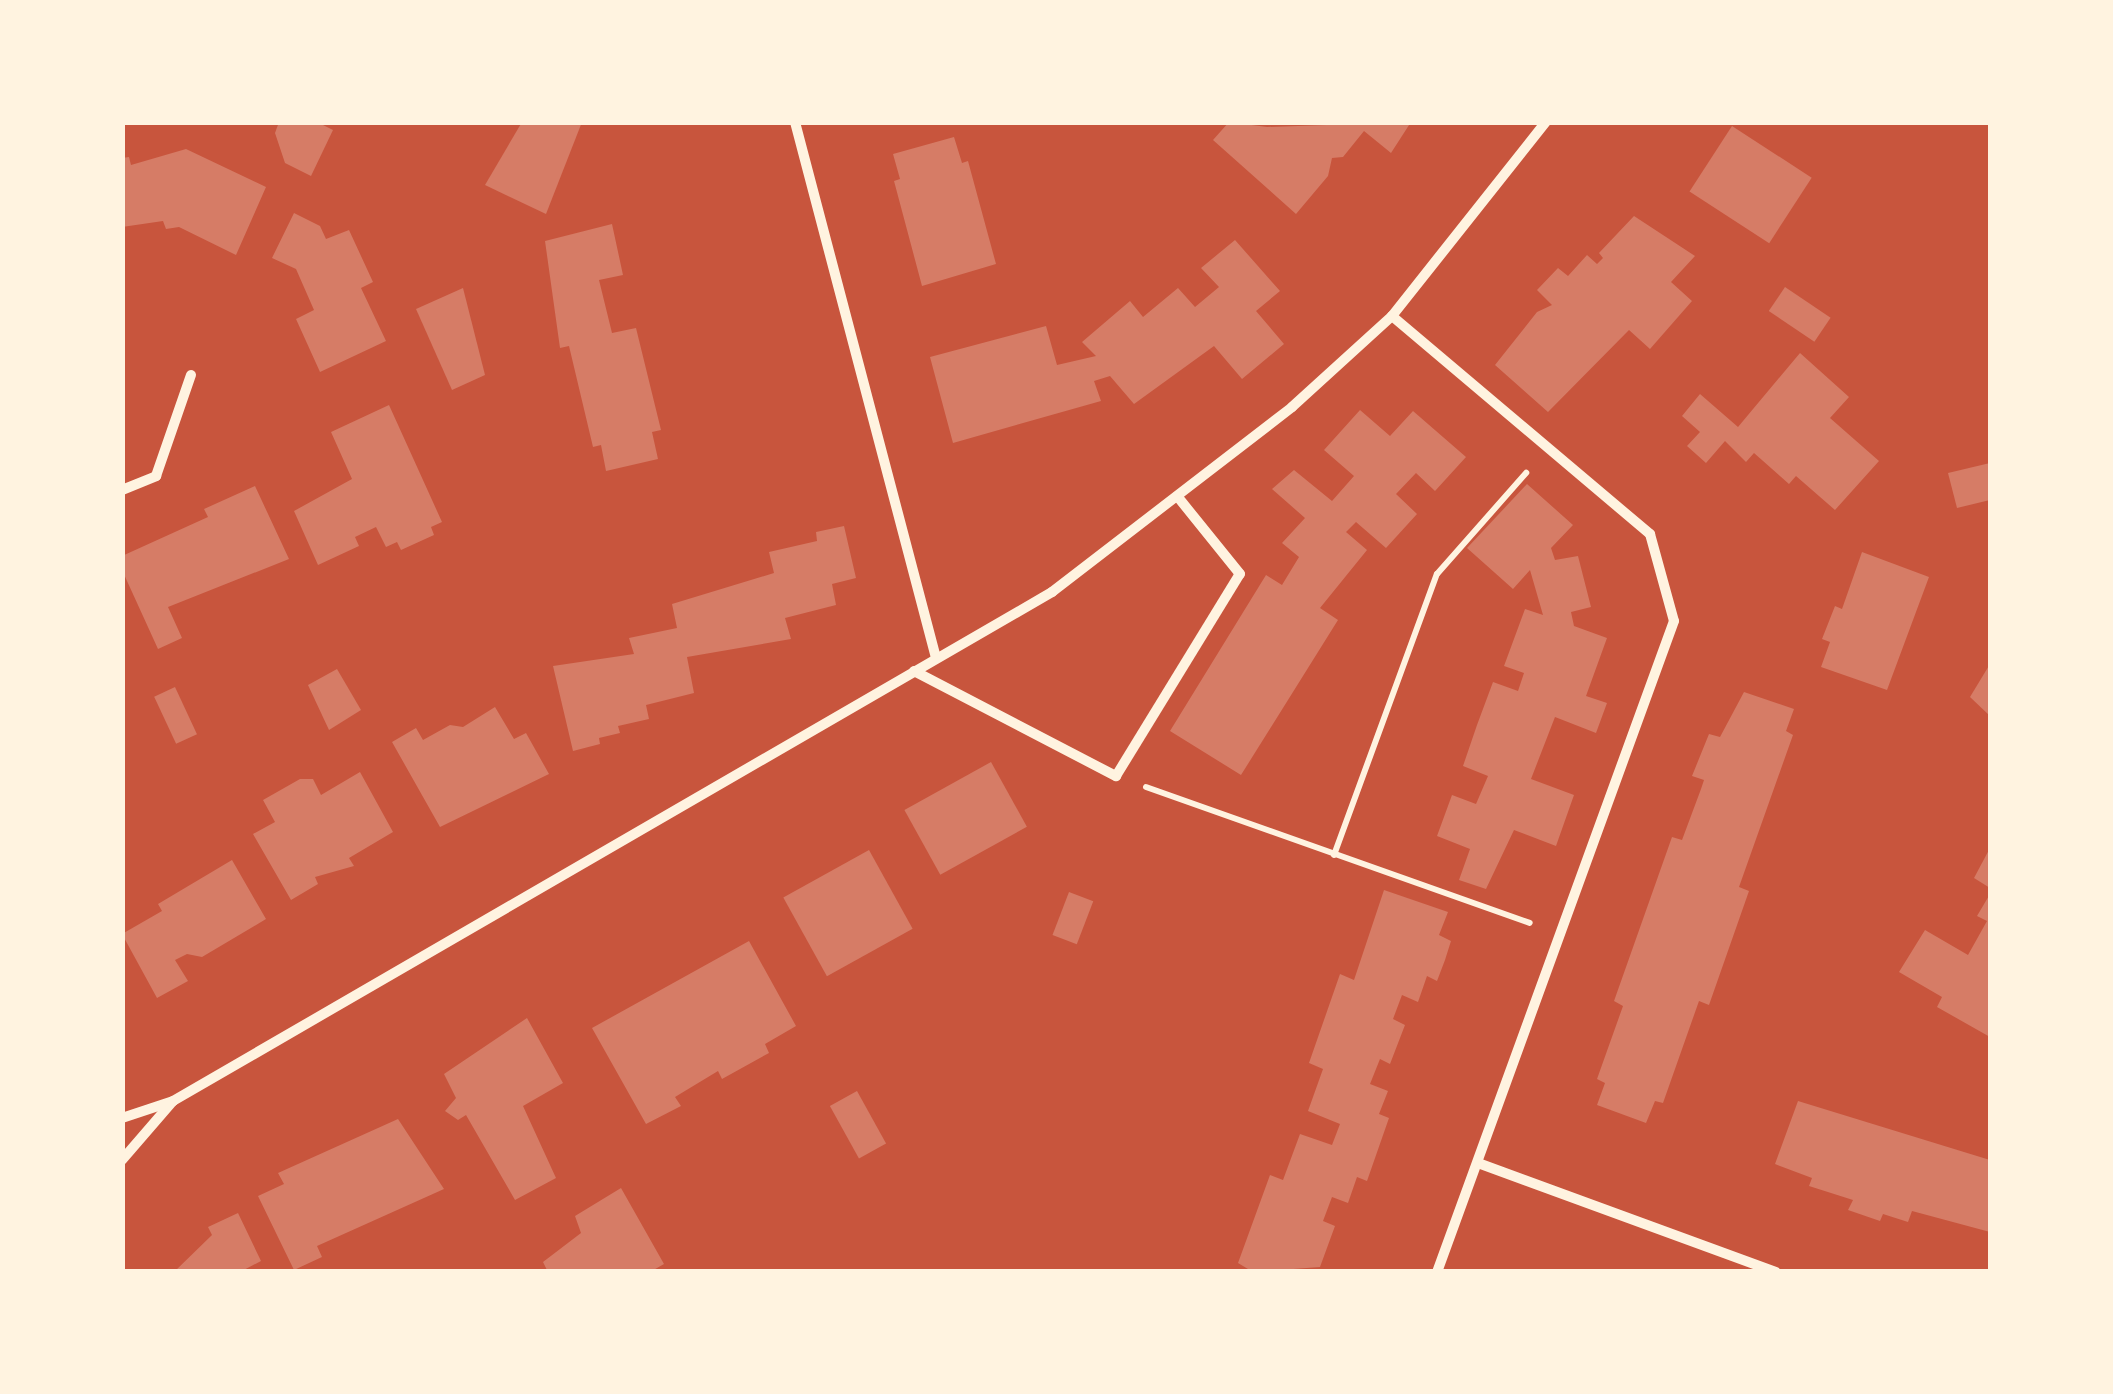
<!DOCTYPE html>
<style>
body{margin:0}
#map{position:relative;width:2113px;height:1394px;overflow:hidden;background:#c8553d;font-family:Poppins,sans-serif}
div>[style]{position:absolute}
.building>*{inset:0;background:#d67c66;transform-origin:0 0}
.path>*{height:6px;margin:-3px;padding:0 3px;transform-origin:3px;border-radius:3px;background:#fff3e0}
.minor>*{height:10px;margin:-5px;padding:0 5px;transform-origin:5px;border-radius:5px;background:#fff3e0}
span{translate:-50% -50%;white-space:nowrap;text-align:center;line-height:1.15;-webkit-text-stroke:8px #fff3e0;paint-order:stroke}
.frame{position:absolute;inset:0;border:125px solid #fff3e0;pointer-events:none}
</style>
<div id="map">
<div class="building">
<div style="clip-path:polygon(279px 122px,317px 122px,333px 130px,311px 176px,285px 163px,275px 133px)"></div>
<div style="clip-path:polygon(522px 122px,582px 122px,546px 214px,485px 185px)"></div>
<div style="clip-path:polygon(1229px 122px,1267px 127px,1411px 122px,1391px 153px,1364px 131px,1343px 157px,1332px 158px,1328px 176px,1296px 214px,1213px 140px)"></div>
<div style="left:1732px;top:126px;width:95px;height:78px;rotate:33deg"></div>
<div style="clip-path:polygon(954px 137px,962px 163px,968px 161px,996px 264px,922px 286px,894px 181px,900px 179px,893px 154px)"></div>
<div style="clip-path:polygon(186px 149px,266px 187px,236px 255px,179px 227px,166px 229px,163px 221px,122px 227px,122px 158px,129px 157px,131px 165px)"></div>
<div style="clip-path:polygon(294px 213px,320px 226px,326px 239px,349px 230px,373px 282px,361px 288px,386px 341px,320px 372px,296px 319px,314px 310px,296px 269px,272px 258px)"></div>
<div style="clip-path:polygon(1634px 216px,1695px 256px,1671px 282px,1692px 301px,1650px 349px,1629px 330px,1548px 412px,1495px 365px,1537px 312px,1552px 305px,1537px 290px,1558px 268px,1568px 276px,1587px 255px,1597px 264px,1603px 258px,1599px 253px)"></div>
<div style="clip-path:polygon(612px 224px,623px 275px,599px 280px,612px 333px,636px 328px,661px 430px,652px 432px,658px 459px,606px 471px,601px 445px,593px 447px,569px 346px,560px 348px,545px 241px)"></div>
<div style="clip-path:polygon(1235px 240px,1280px 291px,1256px 311px,1284px 344px,1242px 379px,1214px 346px,1134px 404px,1110px 376px,1094px 381px,1101px 401px,953px 443px,930px 357px,1046px 326px,1057px 365px,1096px 356px,1082px 342px,1130px 301px,1143px 317px,1178px 288px,1195px 307px,1219px 287px,1201px 268px)"></div>
<div style="left:1785px;top:287px;width:55px;height:29px;rotate:34deg"></div>
<div style="clip-path:polygon(463px 288px,485px 375px,452px 390px,416px 309px)"></div>
<div style="clip-path:polygon(1800px 353px,1849px 397px,1830px 418px,1879px 461px,1835px 510px,1796px 476px,1789px 484px,1754px 453px,1746px 462px,1725px 441px,1706px 463px,1687px 446px,1700px 432px,1682px 416px,1700px 394px,1738px 427px)"></div>
<div style="clip-path:polygon(389px 405px,442px 522px,431px 527px,434px 535px,401px 550px,397px 542px,386px 547px,376px 527px,355px 537px,359px 546px,318px 565px,294px 511px,352px 479px,331px 432px)"></div>
<div style="clip-path:polygon(1360px 410px,1390px 436px,1413px 411px,1466px 457px,1435px 491px,1416px 473px,1396px 494px,1417px 514px,1386px 548px,1356px 522px,1346px 532px,1367px 550px,1320px 608px,1338px 620px,1241px 775px,1170px 731px,1266px 575px,1282px 585px,1299px 557px,1282px 543px,1305px 518px,1272px 489px,1294px 470px,1332px 501px,1354px 476px,1324px 450px)"></div>
<div style="clip-path:polygon(1990px 463px,1990px 500px,1957px 508px,1948px 473px)"></div>
<div style="clip-path:polygon(1527px 484px,1573px 525px,1551px 548px,1555px 560px,1578px 556px,1591px 607px,1571px 612px,1574px 626px,1607px 638px,1586px 696px,1607px 703px,1596px 733px,1555px 717px,1531px 779px,1574px 795px,1556px 846px,1514px 830px,1486px 889px,1459px 880px,1470px 849px,1437px 836px,1452px 795px,1476px 804px,1488px 776px,1463px 766px,1477px 725px,1493px 682px,1518px 691px,1524px 673px,1504px 666px,1525px 609px,1543px 615px,1530px 570px,1513px 589px,1467px 548px)"></div>
<div style="clip-path:polygon(255px 486px,289px 559px,168px 607px,182px 638px,158px 649px,122px 570px,122px 556px,208px 517px,204px 509px)"></div>
<div style="clip-path:polygon(844px 526px,856px 578px,832px 584px,836px 605px,785px 618px,791px 639px,687px 657px,694px 693px,646px 705px,649px 719px,618px 726px,620px 733px,599px 738px,600px 744px,573px 751px,553px 666px,634px 654px,629px 638px,677px 628px,672px 604px,774px 573px,769px 552px,817px 541px,816px 532px)"></div>
<div style="clip-path:polygon(1862px 552px,1929px 577px,1887px 690px,1821px 667px,1830px 642px,1822px 639px,1835px 606px,1842px 609px)"></div>
<div style="clip-path:polygon(1990px 664px,1990px 716px,1970px 697px)"></div>
<div style="clip-path:polygon(337px 669px,361px 710px,329px 730px,308px 685px)"></div>
<div style="left:175px;top:687px;width:52px;height:23px;rotate:65deg"></div>
<div style="clip-path:polygon(1744px 692px,1794px 709px,1786px 731px,1793px 735px,1739px 887px,1749px 891px,1709px 1005px,1699px 1001px,1663px 1103px,1655px 1101px,1646px 1123px,1597px 1105px,1605px 1083px,1597px 1079px,1623px 1006px,1614px 1001px,1672px 837px,1682px 840px,1701px 789px,1704px 780px,1692px 776px,1709px 734px,1720px 737px)"></div>
<div style="clip-path:polygon(495px 707px,514px 739px,526px 733px,549px 774px,440px 827px,392px 742px,416px 728px,423px 740px,450px 725px,463px 727px)"></div>
<div style="left:991px;top:762px;width:74px;height:99px;rotate:61deg"></div>
<div style="clip-path:polygon(360px 772px,393px 832px,349px 858px,354px 866px,315px 877px,318px 884px,291px 900px,253px 834px,275px 822px,263px 800px,300px 779px,313px 779px,321px 795px)"></div>
<div style="clip-path:polygon(1990px 848px,1990px 888px,1974px 878px)"></div>
<div style="left:869px;top:850px;width:90px;height:98px;rotate:61deg"></div>
<div style="clip-path:polygon(232px 860px,266px 919px,202px 957px,187px 954px,175px 960px,188px 981px,157px 998px,122px 934px,162px 911px,158px 904px)"></div>
<div style="clip-path:polygon(1384px 890px,1448px 912px,1439px 935px,1451px 941px,1445px 960px,1437px 981px,1427px 976px,1418px 1002px,1402px 995px,1393px 1019px,1405px 1025px,1390px 1064px,1380px 1059px,1370px 1084px,1388px 1091px,1379px 1114px,1389px 1118px,1367px 1181px,1357px 1177px,1348px 1203px,1332px 1197px,1323px 1221px,1335px 1226px,1320px 1267px,1253px 1272px,1238px 1263px,1270px 1175px,1283px 1180px,1300px 1134px,1332px 1145px,1340px 1124px,1308px 1111px,1323px 1069px,1309px 1063px,1340px 974px,1354px 980px)"></div>
<div style="left:1069px;top:892px;width:26px;height:46px;rotate:21deg"></div>
<div style="clip-path:polygon(1990px 894px,1990px 1037px,1937px 1007px,1942px 997px,1899px 972px,1925px 930px,1968px 955px,1987px 921px,1977px 916px)"></div>
<div style="clip-path:polygon(749px 941px,796px 1026px,765px 1044px,769px 1053px,722px 1079px,718px 1071px,675px 1097px,681px 1106px,646px 1124px,592px 1028px)"></div>
<div style="clip-path:polygon(527px 1018px,563px 1083px,523px 1106px,556px 1178px,515px 1200px,466px 1115px,458px 1120px,445px 1111px,456px 1098px,444px 1074px)"></div>
<div style="left:857px;top:1091px;width:60px;height:31px;rotate:61deg"></div>
<div style="clip-path:polygon(1798px 1101px,1990px 1160px,1990px 1232px,1912px 1211px,1908px 1222px,1883px 1214px,1880px 1221px,1848px 1210px,1853px 1200px,1809px 1186px,1812px 1178px,1775px 1164px)"></div>
<div style="clip-path:polygon(398px 1119px,444px 1189px,317px 1246px,322px 1257px,294px 1270px,258px 1196px,284px 1184px,278px 1173px)"></div>
<div style="clip-path:polygon(621px 1188px,664px 1264px,650px 1272px,548px 1272px,543px 1262px,581px 1233px,575px 1216px)"></div>
<div style="clip-path:polygon(238px 1213px,261px 1261px,240px 1272px,174px 1272px,212px 1235px,208px 1227px)"></div>
</div>
<div class="path">
<div style="left:1146px;top:787px;width:407px;rotate:19.5deg"></div>
<div style="left:1334px;top:855px;width:299px;rotate:-69.9deg"></div>
<div style="left:1437px;top:574px;width:135px;rotate:-48.6deg"></div>
</div>
<div class="minor">
<div style="left:795px;top:122px;width:554px;rotate:75.26deg"></div>
<div style="left:1392px;top:316px;width:338px;rotate:40.2deg"></div>
<div style="left:1650px;top:534px;width:90px;rotate:74.6deg"></div>
<div style="left:1674px;top:621px;width:693px;rotate:110deg"></div>
<div style="left:122px;top:490px;width:37px;rotate:-22deg"></div>
<div style="left:156px;top:476px;width:107px;rotate:-70.9deg"></div>
<div style="left:914px;top:671px;width:228px;rotate:27.5deg"></div>
<div style="left:1116px;top:776px;width:237px;rotate:-58.5deg"></div>
<div style="left:1240px;top:574px;width:100px;rotate:-128.9deg"></div>
<div style="left:122px;top:1118px;width:54px;rotate:-18.4deg"></div>
<div style="left:173px;top:1101px;width:1016px;rotate:-30.07deg"></div>
<div style="left:1052px;top:592px;width:303px;rotate:-37.6deg"></div>
<div style="left:1292px;top:407px;width:135px;rotate:-42.3deg"></div>
<div style="left:1392px;top:316px;width:248px;rotate:-51.6deg"></div>
<div style="left:122px;top:1160px;width:77px;rotate:-49.2deg"></div>
<div style="left:1478px;top:1163px;width:317px;rotate:20.1deg"></div>
</div>
<div class="frame"></div>
</div>
